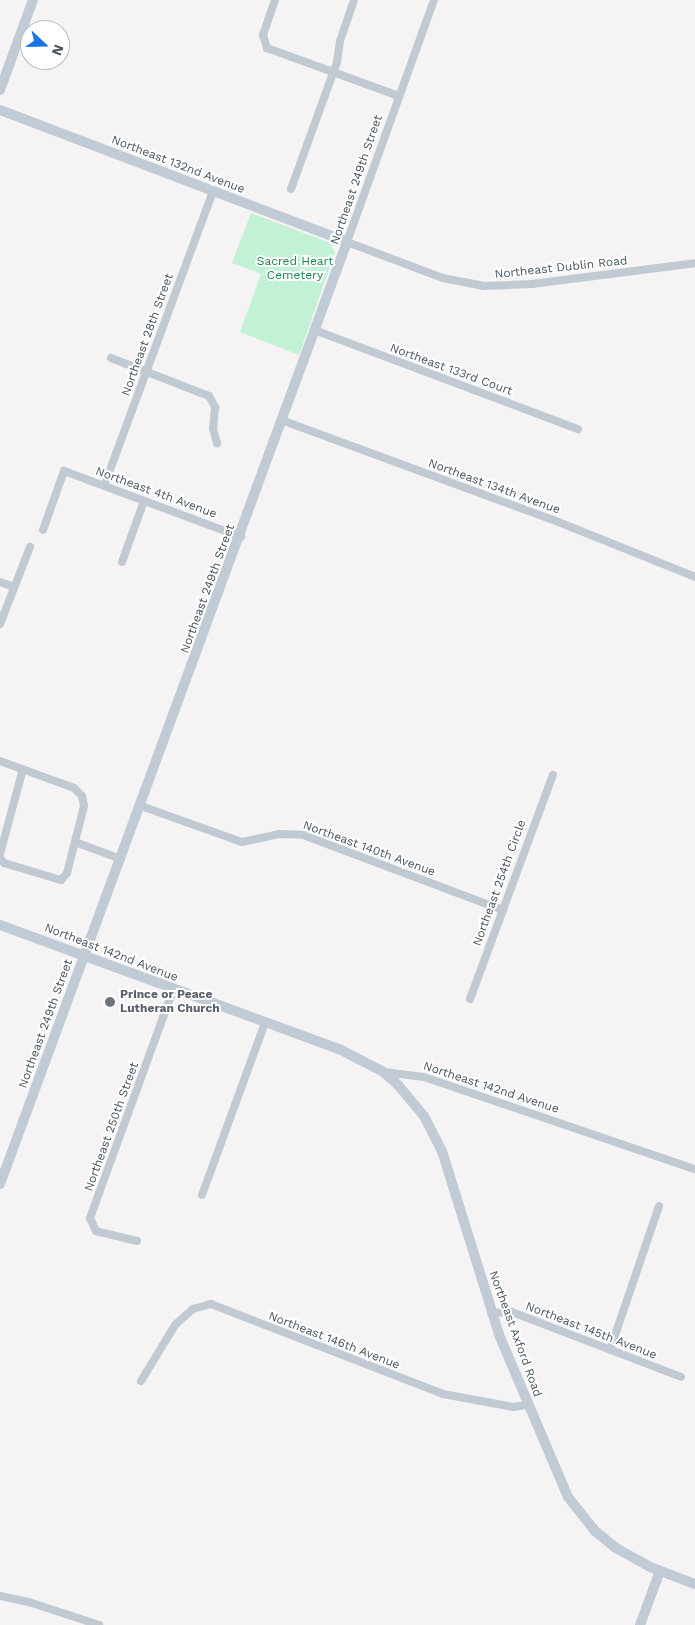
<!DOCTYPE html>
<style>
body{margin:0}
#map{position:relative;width:695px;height:1625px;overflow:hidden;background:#f5f3f3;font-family:"Work Sans",sans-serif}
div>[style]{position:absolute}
.green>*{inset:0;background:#c3f1d5}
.street>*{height:8px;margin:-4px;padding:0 4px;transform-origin:4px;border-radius:4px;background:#c1cad2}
.secondary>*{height:10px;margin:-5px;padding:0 5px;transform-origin:5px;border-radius:5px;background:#c1cbd6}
.dots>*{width:14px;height:14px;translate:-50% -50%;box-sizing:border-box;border:2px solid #fff;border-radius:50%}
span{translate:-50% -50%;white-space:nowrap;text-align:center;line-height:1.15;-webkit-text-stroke:4px #fff;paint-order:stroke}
.street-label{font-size:12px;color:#4a5661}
.park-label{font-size:12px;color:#17864f}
.worship-label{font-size:12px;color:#5b616d;font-weight:700}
.left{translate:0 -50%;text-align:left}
.north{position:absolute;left:20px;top:20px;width:50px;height:50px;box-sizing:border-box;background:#fff;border:1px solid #b7bbc0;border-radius:50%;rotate:111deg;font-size:14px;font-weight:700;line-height:20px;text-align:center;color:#4a5661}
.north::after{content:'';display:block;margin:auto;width:18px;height:22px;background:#1a73e8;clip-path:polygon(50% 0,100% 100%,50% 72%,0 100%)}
</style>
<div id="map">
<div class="green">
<div style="clip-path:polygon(251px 213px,330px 243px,335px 252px,299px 355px,240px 332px,261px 274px,232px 263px)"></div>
</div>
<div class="street">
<div style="left:275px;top:0;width:37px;rotate:109deg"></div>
<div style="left:263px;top:35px;width:14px;rotate:73deg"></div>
<div style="left:267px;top:48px;width:140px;rotate:20deg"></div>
<div style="left:434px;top:0;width:257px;rotate:109.8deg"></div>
<div style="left:347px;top:242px;width:103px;rotate:20.6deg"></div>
<div style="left:443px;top:278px;width:42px;rotate:11deg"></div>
<div style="left:484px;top:286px;width:48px;rotate:-2.4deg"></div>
<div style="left:532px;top:284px;width:164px;rotate:-7.3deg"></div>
<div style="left:291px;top:189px;width:135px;rotate:-70.1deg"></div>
<div style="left:337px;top:62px;width:21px;rotate:-82deg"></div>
<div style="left:340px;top:41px;width:43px;rotate:-71.1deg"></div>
<div style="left:317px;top:331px;width:279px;rotate:20.6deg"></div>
<div style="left:111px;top:358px;width:105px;rotate:21.2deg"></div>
<div style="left:209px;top:396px;width:13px;rotate:61deg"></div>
<div style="left:215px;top:407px;width:22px;rotate:95deg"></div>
<div style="left:213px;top:429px;width:15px;rotate:74deg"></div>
<div style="left:284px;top:421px;width:284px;rotate:20.2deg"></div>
<div style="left:551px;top:519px;width:155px;rotate:21.9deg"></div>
<div style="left:104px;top:486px;width:314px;rotate:-69.7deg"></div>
<div style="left:43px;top:530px;width:63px;rotate:-70.4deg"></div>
<div style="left:64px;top:471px;width:189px;rotate:20.4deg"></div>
<div style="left:122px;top:562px;width:65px;rotate:-70.2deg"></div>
<div style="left:0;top:582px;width:15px;rotate:20deg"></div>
<div style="left:0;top:624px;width:83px;rotate:-68.7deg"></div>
<div style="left:0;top:761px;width:79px;rotate:20deg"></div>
<div style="left:74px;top:788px;width:11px;rotate:45deg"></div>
<div style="left:82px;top:796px;width:10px;rotate:79deg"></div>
<div style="left:84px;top:806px;width:69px;rotate:104.2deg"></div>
<div style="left:67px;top:873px;width:9px;rotate:131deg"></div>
<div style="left:61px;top:880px;width:59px;rotate:-163.4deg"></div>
<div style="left:4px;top:863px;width:6px;rotate:-129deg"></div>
<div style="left:141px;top:806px;width:107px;rotate:19.6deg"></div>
<div style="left:242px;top:842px;width:38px;rotate:-12deg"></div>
<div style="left:279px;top:834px;width:24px;rotate:2deg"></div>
<div style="left:303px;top:835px;width:214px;rotate:20.6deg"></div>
<div style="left:75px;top:842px;width:49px;rotate:20.3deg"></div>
<div style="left:0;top:854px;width:88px;rotate:-74.9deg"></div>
<div style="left:470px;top:999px;width:239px;rotate:-69.7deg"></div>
<div style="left:384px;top:1072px;width:40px;rotate:7.1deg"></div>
<div style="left:424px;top:1077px;width:286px;rotate:18.8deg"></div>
<div style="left:202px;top:1195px;width:183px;rotate:-69.9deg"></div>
<div style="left:137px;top:1241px;width:42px;rotate:-166.3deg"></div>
<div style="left:96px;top:1231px;width:14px;rotate:-115deg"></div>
<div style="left:90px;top:1218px;width:243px;rotate:-70deg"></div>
<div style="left:491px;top:1313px;width:21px;rotate:-3deg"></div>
<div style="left:512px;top:1312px;width:181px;rotate:21deg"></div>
<div style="left:610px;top:1350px;width:152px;rotate:-71.2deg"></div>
<div style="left:141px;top:1381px;width:66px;rotate:-58.7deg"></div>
<div style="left:175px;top:1325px;width:24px;rotate:-42deg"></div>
<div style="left:193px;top:1309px;width:19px;rotate:-16deg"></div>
<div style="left:211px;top:1304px;width:249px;rotate:21.2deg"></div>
<div style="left:443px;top:1394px;width:71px;rotate:10.5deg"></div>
<div style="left:513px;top:1407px;width:15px;rotate:-8deg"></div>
<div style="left:0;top:1596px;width:30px;rotate:12deg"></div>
<div style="left:29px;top:1602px;width:74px;rotate:18.2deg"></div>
</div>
<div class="secondary">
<div style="left:0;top:90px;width:96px;rotate:-69.9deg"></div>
<div style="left:0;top:110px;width:371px;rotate:20.8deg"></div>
<div style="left:347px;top:242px;width:1004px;rotate:110.22deg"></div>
<div style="left:0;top:925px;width:363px;rotate:20.1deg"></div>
<div style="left:341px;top:1050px;width:46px;rotate:27.1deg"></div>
<div style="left:382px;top:1071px;width:21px;rotate:41deg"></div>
<div style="left:398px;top:1085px;width:40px;rotate:50deg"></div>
<div style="left:424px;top:1116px;width:39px;rotate:63deg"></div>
<div style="left:442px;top:1151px;width:195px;rotate:72.7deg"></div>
<div style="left:500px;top:1337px;width:174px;rotate:67deg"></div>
<div style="left:568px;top:1497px;width:43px;rotate:51.5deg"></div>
<div style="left:595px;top:1531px;width:27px;rotate:39deg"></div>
<div style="left:616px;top:1548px;width:39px;rotate:29deg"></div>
<div style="left:650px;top:1567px;width:48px;rotate:20.7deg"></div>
<div style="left:640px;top:1625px;width:58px;rotate:-69.7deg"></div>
</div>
<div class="dots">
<div style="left:110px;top:1002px;background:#6b7280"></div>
</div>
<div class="street-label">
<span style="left:178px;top:165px;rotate:21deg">Northeast 132nd Avenue</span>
<span style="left:357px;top:180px;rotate:-71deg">Northeast 249th Street</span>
<span style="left:561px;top:268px;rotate:-6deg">Northeast Dublin Road</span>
<span style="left:148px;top:335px;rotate:-70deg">Northeast 28th Street</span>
<span style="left:451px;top:370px;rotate:20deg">Northeast 133rd Court</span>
<span style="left:494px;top:487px;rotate:20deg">Northeast 134th Avenue</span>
<span style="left:156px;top:493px;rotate:20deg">Northeast 4th Avenue</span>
<span style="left:208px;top:589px;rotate:-70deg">Northeast 249th Street</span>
<span style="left:369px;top:849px;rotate:20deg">Northeast 140th Avenue</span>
<span style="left:500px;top:883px;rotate:-70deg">Northeast 254th Circle</span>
<span style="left:111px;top:953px;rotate:21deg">Northeast 142nd Avenue</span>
<span style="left:46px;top:1024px;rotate:-70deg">Northeast 249th Street</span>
<span style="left:491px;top:1088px;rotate:18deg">Northeast 142nd Avenue</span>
<span style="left:112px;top:1127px;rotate:-70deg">Northeast 250th Street</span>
<span style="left:591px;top:1331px;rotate:21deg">Northeast 145th Avenue</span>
<span style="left:515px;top:1334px;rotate:70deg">Northeast Axford Road</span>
<span style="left:334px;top:1341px;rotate:21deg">Northeast 146th Avenue</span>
</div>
<div class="park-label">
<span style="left:295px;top:269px">Sacred Heart<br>Cemetery</span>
</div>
<div class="worship-label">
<span class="left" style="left:120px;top:1002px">Prince or Peace<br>Lutheran Church</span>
</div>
<div class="north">N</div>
</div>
